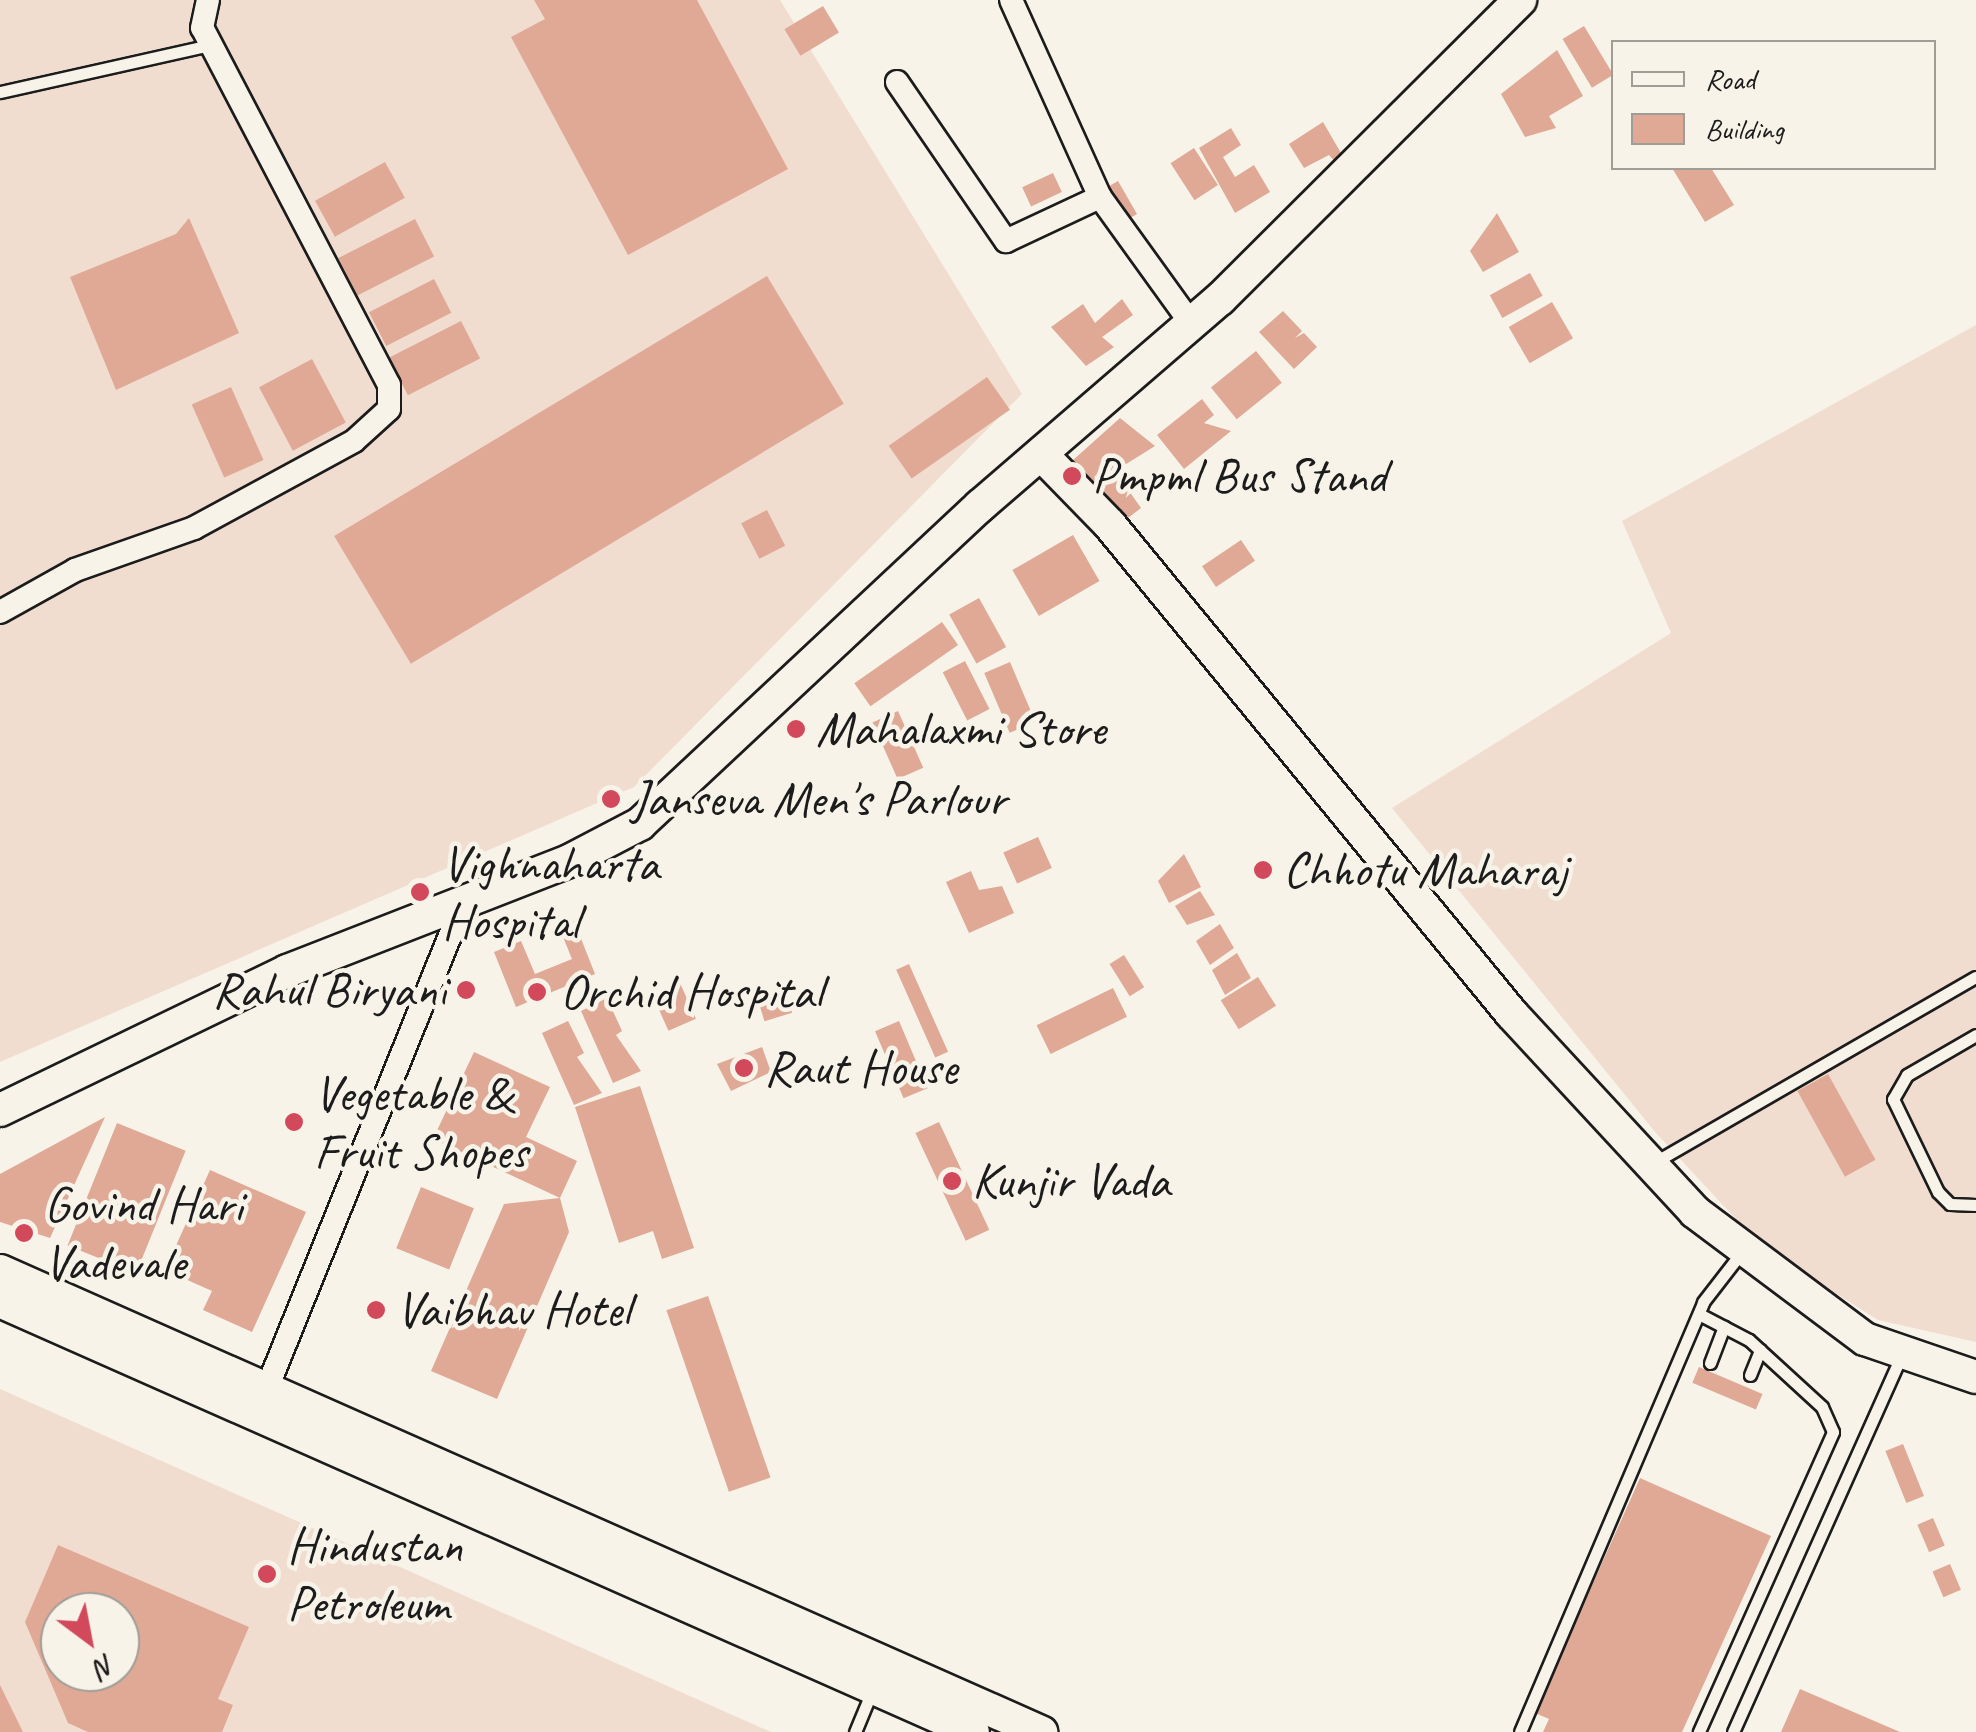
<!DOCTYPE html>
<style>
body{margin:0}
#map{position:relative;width:1976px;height:1732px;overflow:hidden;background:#f7f3e8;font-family:Caveat,sans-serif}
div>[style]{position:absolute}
.built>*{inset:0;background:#f0ddcf}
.building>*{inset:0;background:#dfa996;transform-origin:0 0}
.roads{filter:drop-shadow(2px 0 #1c1c1c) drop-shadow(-2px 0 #1c1c1c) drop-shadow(0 2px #1c1c1c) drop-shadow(0 -2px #1c1c1c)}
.lane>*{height:11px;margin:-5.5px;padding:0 5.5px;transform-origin:5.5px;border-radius:5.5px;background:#f7f3e8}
.street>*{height:22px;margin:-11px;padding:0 11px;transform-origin:11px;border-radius:11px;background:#f7f3e8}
.secondary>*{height:32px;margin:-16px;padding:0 16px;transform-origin:16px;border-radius:16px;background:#f7f3e8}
.dots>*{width:28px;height:28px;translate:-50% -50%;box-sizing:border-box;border:5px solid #f7f3e8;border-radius:50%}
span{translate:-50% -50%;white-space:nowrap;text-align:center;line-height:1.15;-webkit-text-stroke:9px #f7f3e8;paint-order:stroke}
.poi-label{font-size:50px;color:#1c1c1c}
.left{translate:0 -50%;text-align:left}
.right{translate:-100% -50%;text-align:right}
.legend{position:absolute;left:1611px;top:40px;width:325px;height:130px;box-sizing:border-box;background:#f7f3e8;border:2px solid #9f9d96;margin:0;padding:12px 18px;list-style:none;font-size:30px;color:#1c1c1c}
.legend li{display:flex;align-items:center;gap:20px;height:50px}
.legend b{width:50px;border:2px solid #9f9d96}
.north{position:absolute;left:40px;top:1592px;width:100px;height:100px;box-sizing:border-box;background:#f7f3e8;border:2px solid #9f9d96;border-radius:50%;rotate:148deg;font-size:28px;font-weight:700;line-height:40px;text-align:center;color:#1c1c1c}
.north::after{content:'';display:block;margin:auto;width:35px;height:45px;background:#d1495b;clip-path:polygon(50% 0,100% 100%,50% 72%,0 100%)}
</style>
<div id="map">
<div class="built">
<div style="clip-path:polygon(0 0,780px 0,1022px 394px,634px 787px,0 1062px)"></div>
<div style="clip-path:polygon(1976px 325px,1976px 1342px,1878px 1320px,1761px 1246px,1656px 1133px,1392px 808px,1671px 633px,1622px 521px)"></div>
<div style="clip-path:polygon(evenodd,0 1389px,771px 1732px,0 1732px,0 1389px,60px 1612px,120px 1612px,120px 1672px,60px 1672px,60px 1612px)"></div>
</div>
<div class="building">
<div style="clip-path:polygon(534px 0,697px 0,788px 169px,628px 255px,511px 37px,545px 19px)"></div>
<div style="left:823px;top:6px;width:31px;height:45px;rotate:59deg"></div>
<div style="left:1584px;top:26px;width:57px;height:25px;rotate:59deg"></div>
<div style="clip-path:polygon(1557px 50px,1583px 96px,1549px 116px,1556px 128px,1525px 137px,1501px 94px)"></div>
<div style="clip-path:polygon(1323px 122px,1345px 160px,1338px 165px,1329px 155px,1304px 168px,1289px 144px)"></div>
<div style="clip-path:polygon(1231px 128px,1241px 145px,1223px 157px,1235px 177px,1254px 165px,1270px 192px,1235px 213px,1199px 148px)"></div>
<div style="left:1194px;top:148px;width:44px;height:28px;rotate:57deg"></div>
<div style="left:385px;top:162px;width:41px;height:80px;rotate:61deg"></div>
<div style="clip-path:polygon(1672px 168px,1711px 168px,1734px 205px,1705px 222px)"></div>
<div style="left:1053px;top:173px;width:21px;height:34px;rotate:65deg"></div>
<div style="left:1118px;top:181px;width:38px;height:15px;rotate:60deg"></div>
<div style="clip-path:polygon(1497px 213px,1519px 252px,1483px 272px,1470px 251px)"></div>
<div style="clip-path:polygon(189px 218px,239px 333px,116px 390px,70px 277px,176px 234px)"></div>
<div style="left:415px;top:219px;width:42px;height:86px;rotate:63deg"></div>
<div style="left:1530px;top:273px;width:26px;height:46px;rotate:61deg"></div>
<div style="left:767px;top:276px;width:149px;height:505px;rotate:59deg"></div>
<div style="left:434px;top:279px;width:38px;height:73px;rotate:63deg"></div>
<div style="clip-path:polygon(1122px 299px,1133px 315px,1102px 337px,1114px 347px,1086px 366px,1051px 327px,1083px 304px,1095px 323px)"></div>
<div style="left:1552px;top:302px;width:42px;height:50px;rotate:60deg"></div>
<div style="clip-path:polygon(1283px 311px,1302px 331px,1295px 338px,1304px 333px,1317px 347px,1294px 369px,1259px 332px)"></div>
<div style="left:461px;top:321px;width:42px;height:81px;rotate:63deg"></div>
<div style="left:1256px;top:351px;width:41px;height:58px;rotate:51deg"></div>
<div style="left:312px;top:359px;width:72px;height:60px;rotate:62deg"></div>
<div style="left:987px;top:377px;width:40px;height:120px;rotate:55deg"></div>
<div style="left:231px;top:387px;width:80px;height:43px;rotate:66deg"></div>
<div style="clip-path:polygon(1202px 399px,1214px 415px,1204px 423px,1231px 431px,1184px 469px,1157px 435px)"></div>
<div style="clip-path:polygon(1120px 418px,1155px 446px,1115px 471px,1141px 508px,1124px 521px,1072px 461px)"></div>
<div style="left:767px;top:510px;width:40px;height:29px;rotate:63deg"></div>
<div style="left:1073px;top:535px;width:53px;height:70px;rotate:60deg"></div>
<div style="left:1241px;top:540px;width:25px;height:47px;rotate:56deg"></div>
<div style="left:979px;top:598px;width:56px;height:34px;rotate:61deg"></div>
<div style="left:942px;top:622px;width:28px;height:107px;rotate:55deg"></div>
<div style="left:965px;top:661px;width:54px;height:25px;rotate:63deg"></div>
<div style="left:1010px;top:662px;width:65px;height:28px;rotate:67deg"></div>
<div style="left:898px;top:711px;width:62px;height:28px;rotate:66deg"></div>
<div style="left:1038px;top:837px;width:34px;height:38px;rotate:66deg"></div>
<div style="clip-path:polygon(1184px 854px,1201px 887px,1169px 903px,1158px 881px)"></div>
<div style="clip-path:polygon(971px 871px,979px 890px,1002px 886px,1014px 913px,969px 933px,946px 882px)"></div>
<div style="clip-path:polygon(1200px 891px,1215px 915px,1187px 925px,1175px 906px)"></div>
<div style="clip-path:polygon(574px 921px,595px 974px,516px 1007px,494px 952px,521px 941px,535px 974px,572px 959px,559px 927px)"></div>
<div style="clip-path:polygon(1220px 924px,1234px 948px,1210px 965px,1196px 941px)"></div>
<div style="clip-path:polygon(1237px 953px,1251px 978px,1225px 995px,1212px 970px)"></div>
<div style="left:1124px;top:955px;width:38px;height:17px;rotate:58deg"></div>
<div style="left:909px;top:964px;width:96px;height:14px;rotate:66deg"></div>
<div style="left:1258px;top:977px;width:34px;height:44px;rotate:58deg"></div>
<div style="left:680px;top:983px;width:39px;height:30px;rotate:66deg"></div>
<div style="left:784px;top:986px;width:28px;height:29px;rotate:73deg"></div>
<div style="left:1113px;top:988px;width:32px;height:85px;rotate:64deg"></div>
<div style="clip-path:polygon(607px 998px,622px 1031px,616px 1035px,641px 1071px,613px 1083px,581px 1011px)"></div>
<div style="clip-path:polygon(568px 1021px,584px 1053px,577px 1057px,602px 1093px,574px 1105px,542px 1033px)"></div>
<div style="left:899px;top:1021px;width:73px;height:26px;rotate:67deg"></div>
<div style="clip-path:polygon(762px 1047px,771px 1072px,731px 1091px,717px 1064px)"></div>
<div style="clip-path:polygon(474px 1052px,550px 1087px,526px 1137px,577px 1161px,560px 1198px,433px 1139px)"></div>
<div style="left:1828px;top:1074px;width:98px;height:35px;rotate:61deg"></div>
<div style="clip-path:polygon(640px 1086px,694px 1248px,662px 1259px,653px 1231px,619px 1243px,575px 1107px)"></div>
<div style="clip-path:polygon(105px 1117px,50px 1238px,0 1222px,0 1174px)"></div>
<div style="left:939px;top:1122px;width:119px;height:26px;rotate:65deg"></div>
<div style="left:117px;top:1123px;width:74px;height:132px;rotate:22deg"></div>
<div style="clip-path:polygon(210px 1170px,306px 1212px,252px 1332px,203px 1310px,212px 1291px,165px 1270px)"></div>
<div style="left:421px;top:1187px;width:57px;height:66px;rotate:22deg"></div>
<div style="clip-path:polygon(560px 1198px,569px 1232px,497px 1399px,431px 1371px,504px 1204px)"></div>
<div style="left:708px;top:1296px;width:192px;height:44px;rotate:71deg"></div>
<div style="left:1699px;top:1367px;width:69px;height:17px;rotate:23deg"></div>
<div style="left:1903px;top:1444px;width:56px;height:19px;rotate:68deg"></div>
<div style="clip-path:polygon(1640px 1478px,1771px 1536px,1682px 1732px,1543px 1732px,1549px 1719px,1535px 1713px)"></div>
<div style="left:1933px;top:1518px;width:30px;height:17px;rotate:67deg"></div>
<div style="clip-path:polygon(evenodd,58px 1545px,249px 1627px,218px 1699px,233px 1705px,222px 1732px,88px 1732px,68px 1723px,25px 1622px,58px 1545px,60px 1612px,120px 1612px,120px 1672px,60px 1672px,60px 1612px)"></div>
<div style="left:1950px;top:1564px;width:28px;height:19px;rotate:67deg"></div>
<div style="clip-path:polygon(0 1685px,23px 1732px,0 1732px)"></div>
<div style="clip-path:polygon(1800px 1689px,1900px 1732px,1781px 1732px)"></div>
</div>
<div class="roads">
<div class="lane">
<div style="left:0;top:92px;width:216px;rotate:-12.6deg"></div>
<div style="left:1976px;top:1035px;width:80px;rotate:149.9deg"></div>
<div style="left:1907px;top:1075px;width:28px;rotate:120deg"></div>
<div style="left:1893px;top:1099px;width:103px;rotate:64.2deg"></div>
<div style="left:1938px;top:1192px;width:17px;rotate:45deg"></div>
<div style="left:1950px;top:1204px;width:26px;rotate:2deg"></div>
<div style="left:1655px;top:1162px;width:370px;rotate:-30deg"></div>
<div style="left:1699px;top:1314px;width:56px;rotate:27.5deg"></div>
<div style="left:1749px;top:1340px;width:99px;rotate:42.5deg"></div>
<div style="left:1822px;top:1407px;width:27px;rotate:66deg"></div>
<div style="left:1833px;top:1432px;width:329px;rotate:114.1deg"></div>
<div style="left:1710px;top:1363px;width:39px;rotate:-69deg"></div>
<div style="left:1750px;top:1375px;width:27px;rotate:-68deg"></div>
<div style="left:855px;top:1732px;width:44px;rotate:-67.5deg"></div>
<div style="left:1520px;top:1732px;width:467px;rotate:-66.9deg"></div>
<div style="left:1703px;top:1302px;width:62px;rotate:-52.2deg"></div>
<div style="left:1733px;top:1732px;width:412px;rotate:-65.9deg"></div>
</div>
<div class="street">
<div style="left:1011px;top:0;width:216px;rotate:65.7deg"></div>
<div style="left:1100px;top:197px;width:155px;rotate:54.2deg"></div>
<div style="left:897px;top:82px;width:193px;rotate:55.6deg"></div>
<div style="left:1006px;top:241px;width:104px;rotate:-25.1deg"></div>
<div style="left:0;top:612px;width:86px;rotate:-29.2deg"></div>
<div style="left:75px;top:570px;width:126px;rotate:-19.4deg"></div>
<div style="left:194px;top:528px;width:182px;rotate:-28.5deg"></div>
<div style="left:354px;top:441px;width:47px;rotate:-42.4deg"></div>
<div style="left:389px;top:409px;width:24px;rotate:-90deg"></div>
<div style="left:389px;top:385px;width:403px;rotate:-117.6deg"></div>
<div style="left:202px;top:28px;width:29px;rotate:-78deg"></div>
<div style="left:261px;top:1403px;width:541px;rotate:-67.98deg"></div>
</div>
<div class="secondary">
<div style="left:1041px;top:454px;width:99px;rotate:45.8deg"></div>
<div style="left:1110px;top:525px;width:632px;rotate:50.59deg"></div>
<div style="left:1511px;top:1013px;width:271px;rotate:47.2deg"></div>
<div style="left:1695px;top:1212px;width:212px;rotate:36.8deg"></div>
<div style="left:1865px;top:1339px;width:117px;rotate:18.9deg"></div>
<div style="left:0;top:1110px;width:319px;rotate:-25.8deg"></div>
<div style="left:287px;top:971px;width:305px;rotate:-21.3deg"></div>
<div style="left:571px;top:860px;width:78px;rotate:-27.6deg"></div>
<div style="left:640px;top:824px;width:466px;rotate:-43.1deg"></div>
<div style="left:980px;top:506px;width:317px;rotate:-40.8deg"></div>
<div style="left:1220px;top:299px;width:424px;rotate:-44.9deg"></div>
<div style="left:0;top:1271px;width:1139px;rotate:23.89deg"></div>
<div style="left:0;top:1301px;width:1064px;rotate:23.89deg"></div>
</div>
</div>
<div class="dots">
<div style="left:1072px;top:476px;background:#d1495b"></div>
<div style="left:796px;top:729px;background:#d1495b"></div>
<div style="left:611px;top:799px;background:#d1495b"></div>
<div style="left:1263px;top:870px;background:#d1495b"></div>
<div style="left:420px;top:892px;background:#d1495b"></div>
<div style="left:466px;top:990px;background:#d1495b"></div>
<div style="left:537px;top:992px;background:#d1495b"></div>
<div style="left:744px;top:1068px;background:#d1495b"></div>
<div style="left:294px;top:1122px;background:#d1495b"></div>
<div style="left:952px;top:1181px;background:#d1495b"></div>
<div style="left:24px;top:1233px;background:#d1495b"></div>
<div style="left:376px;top:1310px;background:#d1495b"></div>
<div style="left:267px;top:1574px;background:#d1495b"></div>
</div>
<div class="poi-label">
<span class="left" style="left:1092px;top:476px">Pmpml Bus Stand</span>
<span class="left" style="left:816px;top:729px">Mahalaxmi Store</span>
<span class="left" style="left:631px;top:799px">Janseva Men's Parlour</span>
<span class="left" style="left:442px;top:892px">Vighnaharta<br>Hospital</span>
<span class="left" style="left:1283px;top:870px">Chhotu Maharaj</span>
<span class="right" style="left:446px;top:990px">Rahul Biryani</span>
<span class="left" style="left:560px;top:992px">Orchid Hospital</span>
<span class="left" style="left:764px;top:1068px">Raut House</span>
<span class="left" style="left:314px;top:1122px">Vegetable &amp;<br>Fruit Shopes</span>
<span class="left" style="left:972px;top:1181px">Kunjir Vada</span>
<span class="left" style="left:44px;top:1233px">Govind Hari<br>Vadevale</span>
<span class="left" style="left:396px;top:1310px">Vaibhav Hotel</span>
<span class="left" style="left:287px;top:1574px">Hindustan<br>Petroleum</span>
</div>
<ul class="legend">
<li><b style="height:12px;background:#f7f3e8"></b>Road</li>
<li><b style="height:28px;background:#dfa996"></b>Building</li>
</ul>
<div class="north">N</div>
</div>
